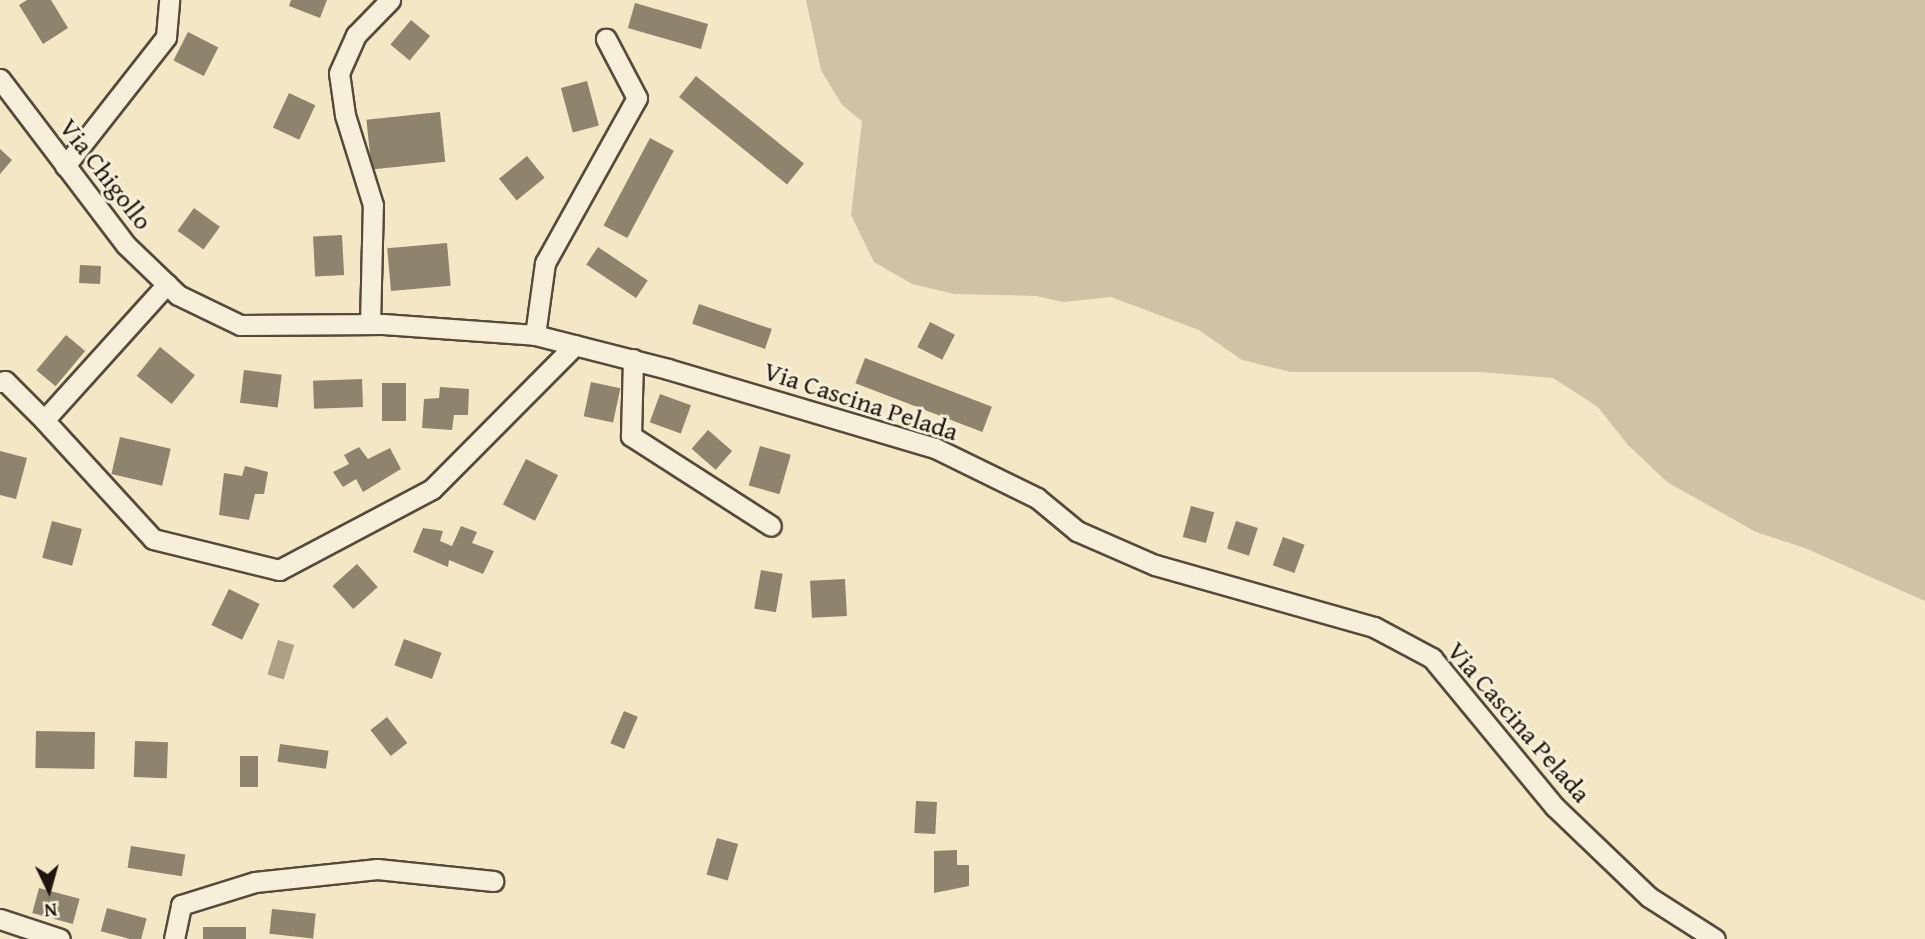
<!DOCTYPE html>
<style>
body{margin:0}
#map{position:relative;width:1925px;height:939px;overflow:hidden;background:#f3e7c5;font-family:"Gentium Book Plus",serif}
div>[style]{position:absolute}
.green>*{inset:0;background:#cfc3a6}
.water>*{inset:0;background:#aca086;transform-origin:0 0}
.building>*{inset:0;background:#8e836d;transform-origin:0 0}
.roads{filter:drop-shadow(2px 0 #564a3b) drop-shadow(-2px 0 #564a3b) drop-shadow(0 2px #564a3b) drop-shadow(0 -2px #564a3b)}
.minor>*{height:19px;margin:-9.5px;padding:0 9.5px;transform-origin:9.5px;border-radius:9.5px;background:#f7efd9}
span{translate:-50% -50%;white-space:nowrap;text-align:center;line-height:1.15;-webkit-text-stroke:6px #f7efd9;paint-order:stroke}
.street-label{font-size:26px;color:#21160d}
.north{position:absolute;left:14px;top:855px;width:70px;height:70px;-webkit-text-stroke:5px #f7efd9;paint-order:stroke;rotate:175deg;font-size:19px;font-weight:700;line-height:28px;text-align:center;color:#21160d}
.north::after{content:'';display:block;margin:auto;width:24px;height:32px;background:#21160d;clip-path:polygon(50% 0,100% 100%,50% 72%,0 100%)}
</style>
<div id="map">
<div class="green">
<div style="clip-path:polygon(806px 0,1925px 0,1925px 601px,1805px 548px,1756px 532px,1667px 482px,1628px 445px,1598px 407px,1553px 378px,1480px 372px,1290px 372px,1242px 360px,1199px 330px,1111px 297px,1063px 302px,1036px 296px,954px 294px,912px 284px,874px 262px,851px 215px,862px 121px,842px 105px,821px 70px)"></div>
</div>
<div class="water">
<div style="left:278px;top:640px;width:17px;height:36px;rotate:17deg"></div>
</div>
<div class="building">
<div style="clip-path:polygon(27px 0,51px 0,68px 28px,43px 44px,19px 5px)"></div>
<div style="clip-path:polygon(291px 0,327px 0,320px 18px,289px 6px)"></div>
<div style="left:635px;top:3px;width:76px;height:26px;rotate:16deg"></div>
<div style="left:411px;top:20px;width:25px;height:32px;rotate:40deg"></div>
<div style="left:188px;top:32px;width:34px;height:32px;rotate:27deg"></div>
<div style="left:696px;top:76px;width:139px;height:27px;rotate:39deg"></div>
<div style="left:587px;top:81px;width:46px;height:27px;rotate:75deg"></div>
<div style="left:289px;top:93px;width:29px;height:38px;rotate:25deg"></div>
<div style="left:440px;top:112px;width:50px;height:74px;rotate:84deg"></div>
<div style="left:650px;top:138px;width:27px;height:99px;rotate:28deg"></div>
<div style="clip-path:polygon(0 149px,12px 160px,0 174px)"></div>
<div style="left:527px;top:156px;width:28px;height:36px;rotate:51deg"></div>
<div style="left:194px;top:208px;width:32px;height:28px;rotate:36deg"></div>
<div style="left:342px;top:235px;width:40px;height:29px;rotate:87deg"></div>
<div style="left:447px;top:243px;width:43px;height:60px;rotate:85deg"></div>
<div style="left:598px;top:247px;width:60px;height:21px;rotate:34deg"></div>
<div style="left:80px;top:265px;width:21px;height:18px;rotate:3deg"></div>
<div style="left:699px;top:304px;width:77px;height:21px;rotate:19deg"></div>
<div style="left:930px;top:322px;width:28px;height:28px;rotate:27deg"></div>
<div style="left:66px;top:335px;width:25px;height:46px;rotate:40deg"></div>
<div style="left:160px;top:347px;width:45px;height:37px;rotate:39deg"></div>
<div style="left:865px;top:358px;width:136px;height:27px;rotate:21deg"></div>
<div style="left:244px;top:370px;width:38px;height:33px;rotate:7deg"></div>
<div style="left:362px;top:379px;width:28px;height:49px;rotate:88deg"></div>
<div style="left:591px;top:382px;width:30px;height:35px;rotate:12deg"></div>
<div style="left:382px;top:383px;width:24px;height:38px"></div>
<div style="clip-path:polygon(440px 387px,469px 389px,468px 415px,454px 415px,452px 430px,422px 428px,424px 399px,439px 398px)"></div>
<div style="left:660px;top:394px;width:33px;height:30px;rotate:20deg"></div>
<div style="left:708px;top:430px;width:32px;height:25px;rotate:41deg"></div>
<div style="left:120px;top:437px;width:52px;height:38px;rotate:13deg"></div>
<div style="left:760px;top:446px;width:32px;height:41px;rotate:16deg"></div>
<div style="clip-path:polygon(359px 447px,368px 459px,390px 448px,401px 469px,363px 492px,356px 479px,343px 487px,333px 472px,349px 464px,344px 455px)"></div>
<div style="clip-path:polygon(0 451px,27px 458px,16px 499px,0 495px)"></div>
<div style="left:526px;top:459px;width:36px;height:51px;rotate:27deg"></div>
<div style="clip-path:polygon(245px 466px,268px 472px,264px 494px,255px 494px,249px 520px,219px 515px,224px 473px,242px 476px)"></div>
<div style="left:1191px;top:506px;width:24px;height:32px;rotate:15deg"></div>
<div style="left:52px;top:521px;width:31px;height:38px;rotate:15deg"></div>
<div style="left:1236px;top:521px;width:23px;height:29px;rotate:18deg"></div>
<div style="clip-path:polygon(461px 526px,477px 532px,472px 543px,494px 551px,483px 574px,449px 560px,448px 567px,413px 552px,423px 528px,443px 531px,440px 541px,452px 546px)"></div>
<div style="left:1283px;top:537px;width:23px;height:30px;rotate:20deg"></div>
<div style="left:357px;top:564px;width:31px;height:33px;rotate:48deg"></div>
<div style="left:761px;top:570px;width:22px;height:39px;rotate:10deg"></div>
<div style="left:845px;top:579px;width:37px;height:35px;rotate:87deg"></div>
<div style="left:229px;top:589px;width:34px;height:40px;rotate:26deg"></div>
<div style="left:404px;top:639px;width:40px;height:28px;rotate:20deg"></div>
<div style="left:624px;top:711px;width:15px;height:35px;rotate:23deg"></div>
<div style="left:387px;top:717px;width:33px;height:21px;rotate:52deg"></div>
<div style="left:36px;top:731px;width:59px;height:37px;rotate:1deg"></div>
<div style="left:135px;top:741px;width:33px;height:36px;rotate:2deg"></div>
<div style="left:280px;top:744px;width:49px;height:18px;rotate:8deg"></div>
<div style="left:240px;top:756px;width:18px;height:31px"></div>
<div style="left:916px;top:801px;width:21px;height:32px;rotate:3deg"></div>
<div style="left:717px;top:838px;width:22px;height:38px;rotate:16deg"></div>
<div style="left:131px;top:846px;width:55px;height:22px;rotate:9deg"></div>
<div style="clip-path:polygon(957px 850px,957px 865px,969px 865px,969px 886px,934px 893px,934px 851px)"></div>
<div style="left:39px;top:888px;width:42px;height:26px;rotate:15deg"></div>
<div style="left:107px;top:908px;width:41px;height:24px;rotate:15deg"></div>
<div style="left:272px;top:909px;width:44px;height:25px;rotate:6deg"></div>
<div style="left:246px;top:927px;width:12px;height:43px;rotate:90deg"></div>
</div>
<div class="roads">
<div class="minor">
<div style="left:0;top:79px;width:208px;rotate:52.8deg"></div>
<div style="left:126px;top:245px;width:72px;rotate:43.9deg"></div>
<div style="left:178px;top:295px;width:69px;rotate:25.8deg"></div>
<div style="left:240px;top:325px;width:143px;rotate:-0.4deg"></div>
<div style="left:383px;top:324px;width:152px;rotate:4.1deg"></div>
<div style="left:535px;top:335px;width:137px;rotate:14.3deg"></div>
<div style="left:668px;top:369px;width:278px;rotate:16.5deg"></div>
<div style="left:935px;top:448px;width:114px;rotate:26.1deg"></div>
<div style="left:1037px;top:498px;width:52px;rotate:39.5deg"></div>
<div style="left:1077px;top:531px;width:85px;rotate:23.6deg"></div>
<div style="left:1155px;top:565px;width:228px;rotate:15.8deg"></div>
<div style="left:1374px;top:627px;width:66px;rotate:28.1deg"></div>
<div style="left:1432px;top:658px;width:193px;rotate:50.5deg"></div>
<div style="left:1555px;top:807px;width:130px;rotate:43.8deg"></div>
<div style="left:1649px;top:897px;width:78px;rotate:32.5deg"></div>
<div style="left:65px;top:166px;width:164px;rotate:-51.9deg"></div>
<div style="left:166px;top:37px;width:37px;rotate:-85deg"></div>
<div style="left:167px;top:284px;width:183px;rotate:132.1deg"></div>
<div style="left:44px;top:420px;width:161px;rotate:47.5deg"></div>
<div style="left:153px;top:539px;width:130px;rotate:13.8deg"></div>
<div style="left:279px;top:570px;width:173px;rotate:-27.9deg"></div>
<div style="left:432px;top:489px;width:203px;rotate:-45.2deg"></div>
<div style="left:370px;top:324px;width:119px;rotate:-88.6deg"></div>
<div style="left:373px;top:205px;width:94px;rotate:-107.3deg"></div>
<div style="left:345px;top:115px;width:42px;rotate:-98.1deg"></div>
<div style="left:339px;top:73px;width:42px;rotate:-65.9deg"></div>
<div style="left:356px;top:35px;width:49px;rotate:-45.8deg"></div>
<div style="left:535px;top:335px;width:73px;rotate:-82.1deg"></div>
<div style="left:545px;top:263px;width:189px;rotate:-60.9deg"></div>
<div style="left:637px;top:98px;width:67px;rotate:-117.7deg"></div>
<div style="left:633px;top:359px;width:77px;rotate:91.5deg"></div>
<div style="left:631px;top:436px;width:166px;rotate:32.7deg"></div>
<div style="left:0;top:382px;width:5px;rotate:-11deg"></div>
<div style="left:5px;top:381px;width:55px;rotate:45deg"></div>
<div style="left:0;top:919px;width:63px;rotate:18.4deg"></div>
<div style="left:174px;top:939px;width:35px;rotate:-78deg"></div>
<div style="left:181px;top:905px;width:77px;rotate:-17.3deg"></div>
<div style="left:255px;top:882px;width:123px;rotate:-6.1deg"></div>
<div style="left:377px;top:869px;width:117px;rotate:5.9deg"></div>
</div>
</div>
<div class="street-label">
<span style="left:106px;top:174px;rotate:52deg">Via Chigollo</span>
<span style="left:861px;top:401px;rotate:18deg">Via Cascina Pelada</span>
<span style="left:1519px;top:722px;rotate:49deg">Via Cascina Pelada</span>
</div>
<div class="north">N</div>
</div>
